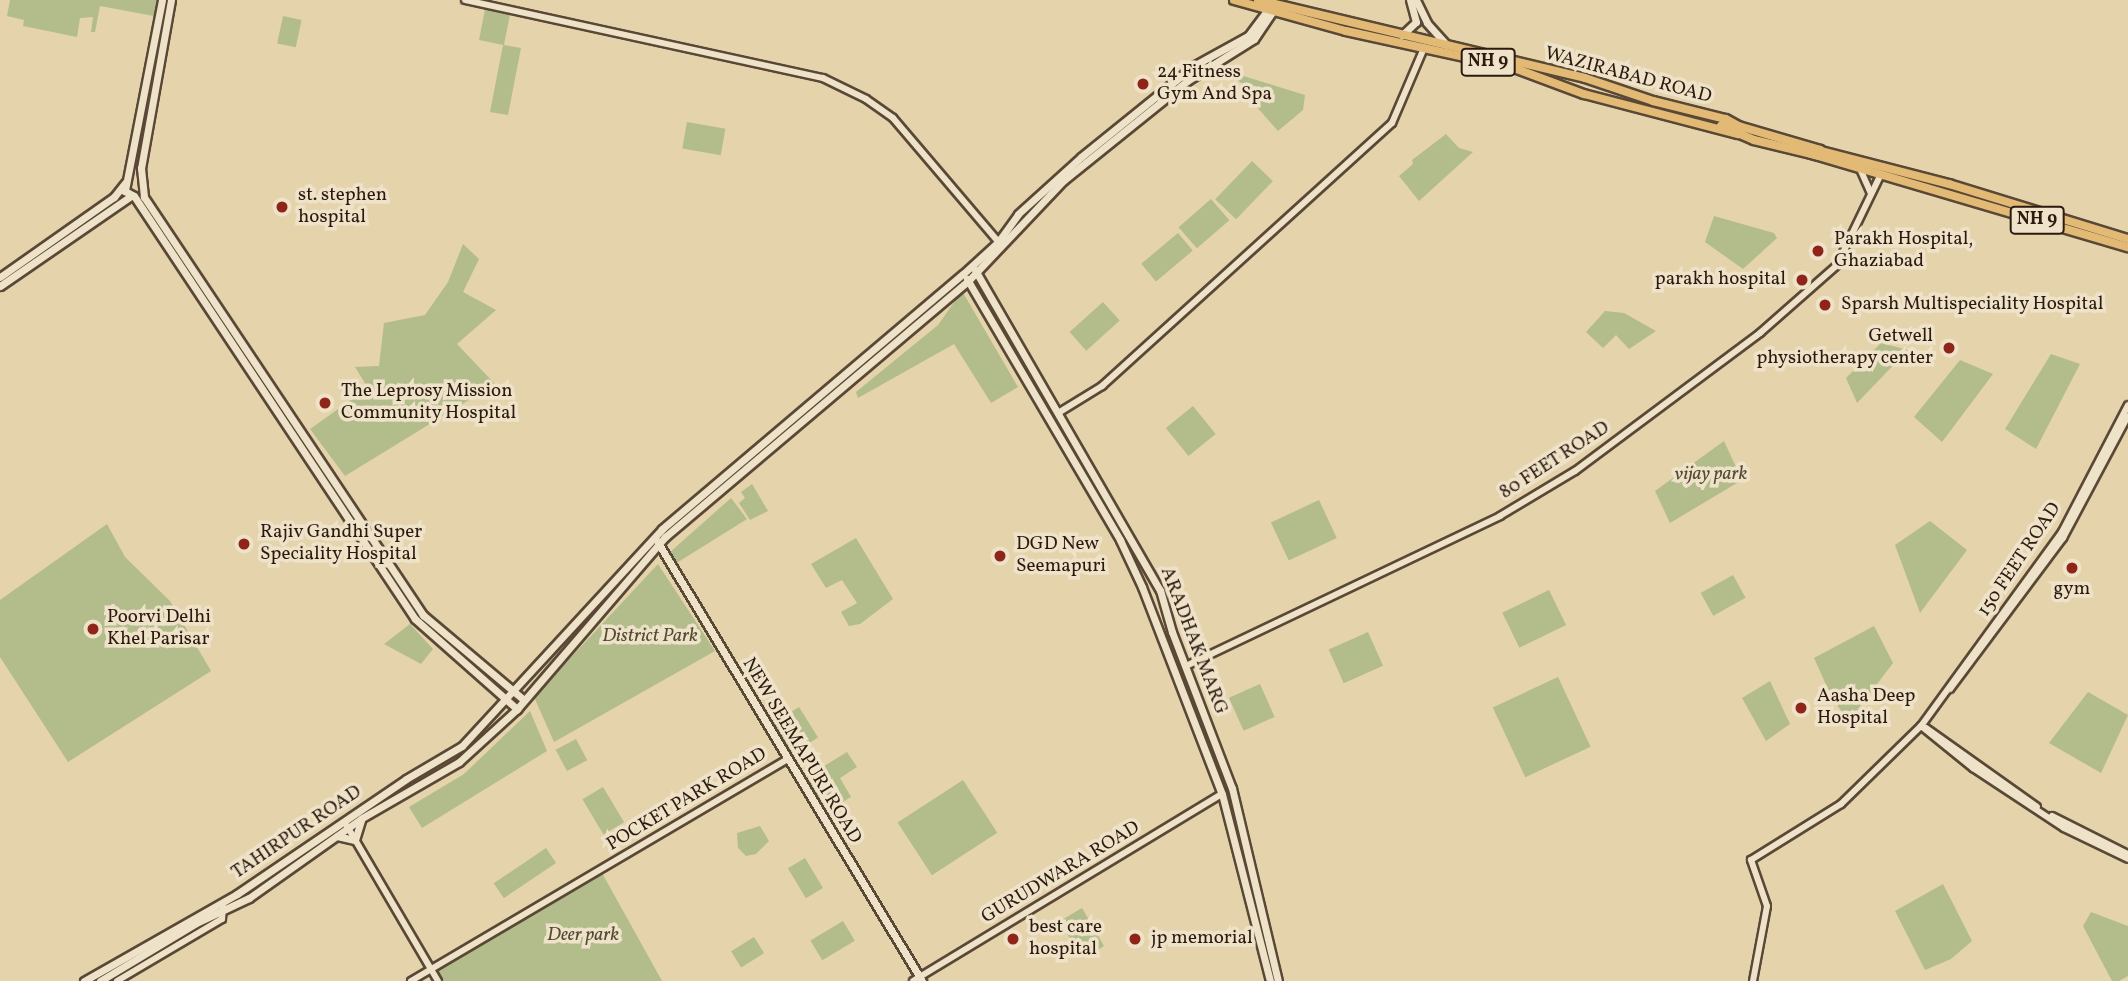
<!DOCTYPE html>
<style>
body{margin:0}
#map{position:relative;width:2128px;height:981px;overflow:hidden;background:#e5d3ac;font-family:Vollkorn,serif}
div>[style]{position:absolute}
.green>*{inset:0;background:#b2bd8b;transform-origin:0 0}
.roads{filter:drop-shadow(2px 0 #5a4836) drop-shadow(-2px 0 #5a4836) drop-shadow(0 2px #5a4836) drop-shadow(0 -2px #5a4836)}
.tertiary>*{height:6px;margin:-3px;padding:0 3px;transform-origin:3px;border-radius:3px;background:#eee2c9}
.secondary>*{height:7px;margin:-3.5px;padding:0 3.5px;transform-origin:3.5px;border-radius:3.5px;background:#eee2c9}
.trunk>*{height:8px;margin:-4px;padding:0 4px;transform-origin:4px;border-radius:4px;background:#e2ba76}
.dots>*{width:19px;height:19px;translate:-50% -50%;box-sizing:border-box;border:4px solid #eee2c9;border-radius:50%}
span{translate:-50% -50%;white-space:nowrap;text-align:center;line-height:1.15;-webkit-text-stroke:7px #eee2c9;paint-order:stroke}
.shield-label span{padding:2px 5px;background:#eee2c9;border:2px solid;border-radius:5px;-webkit-text-stroke-width:0}
.shield-label{font-size:18px;color:#2c1a0f;font-weight:700}
.poi-label{font-size:19px;color:#2c1a0f}
.left{translate:0 -50%;text-align:left}
.right{translate:-100% -50%;text-align:right}
.street-label{font-size:19px;color:#2c1a0f}
.park-label{font-size:19px;color:#544b34;font-style:italic}
</style>
<div id="map">
<div class="green">
<div style="clip-path:polygon(10px 0,157px 0,154px 16px,100px 6px,95px 32px,91px 32px,93px 17px,80px 18px,77px 37px,23px 26px,24px 20px,7px 16px)"></div>
<div style="clip-path:polygon(486px 4px,511px 9px,504px 45px,521px 48px,508px 115px,490px 112px,503px 45px,479px 40px)"></div>
<div style="left:283px;top:16px;width:19px;height:28px;rotate:12deg"></div>
<div style="clip-path:polygon(1240px 75px,1305px 95px,1303px 110px,1278px 131px,1242px 90px,1246px 86px,1231px 76px)"></div>
<div style="left:687px;top:122px;width:39px;height:27px;rotate:10deg"></div>
<div style="clip-path:polygon(1446px 134px,1459px 148px,1473px 152px,1419px 201px,1399px 176px,1413px 164px,1412px 160px)"></div>
<div style="left:1252px;top:161px;width:29px;height:53px;rotate:44deg"></div>
<div style="left:1211px;top:199px;width:28px;height:43px;rotate:49deg"></div>
<div style="clip-path:polygon(1714px 216px,1774px 233px,1777px 238px,1743px 269px,1705px 242px)"></div>
<div style="left:1178px;top:233px;width:23px;height:48px;rotate:50deg"></div>
<div style="clip-path:polygon(463px 244px,479px 259px,463px 292px,496px 310px,457px 344px,495px 384px,345px 476px,310px 429px,368px 388px,355px 367px,379px 366px,384px 323px,425px 315px,448px 282px)"></div>
<div style="clip-path:polygon(962px 291px,1018px 387px,991px 403px,954px 344px,858px 398px,856px 392px,938px 325px)"></div>
<div style="left:1103px;top:302px;width:25px;height:45px;rotate:48deg"></div>
<div style="clip-path:polygon(1605px 311px,1624px 313px,1656px 331px,1629px 349px,1616px 335px,1603px 348px,1586px 332px)"></div>
<div style="clip-path:polygon(1881px 343px,1908px 350px,1857px 403px,1846px 378px)"></div>
<div style="clip-path:polygon(2051px 354px,2080px 364px,2036px 449px,2005px 429px)"></div>
<div style="clip-path:polygon(1960px 360px,1993px 374px,1942px 442px,1914px 417px)"></div>
<div style="left:1193px;top:406px;width:36px;height:35px;rotate:51deg"></div>
<div style="clip-path:polygon(1724px 441px,1742px 480px,1670px 523px,1655px 491px)"></div>
<div style="clip-path:polygon(752px 484px,768px 511px,750px 520px,739px 503px,745px 498px,741px 492px)"></div>
<div style="clip-path:polygon(731px 498px,747px 519px,675px 564px,669px 553px)"></div>
<div style="left:1319px;top:500px;width:42px;height:53px;rotate:65deg"></div>
<div style="clip-path:polygon(1930px 521px,1967px 550px,1920px 613px,1895px 545px)"></div>
<div style="clip-path:polygon(107px 524px,125px 557px,170px 601px,211px 671px,68px 762px,0 657px,0 600px)"></div>
<div style="clip-path:polygon(856px 538px,893px 599px,860px 624px,849px 626px,841px 612px,857px 603px,842px 580px,826px 588px,811px 564px)"></div>
<div style="clip-path:polygon(658px 564px,715px 651px,554px 742px,534px 697px)"></div>
<div style="left:1733px;top:575px;width:26px;height:37px;rotate:61deg"></div>
<div style="left:1549px;top:590px;width:39px;height:52px;rotate:64deg"></div>
<div style="clip-path:polygon(410px 624px,433px 649px,421px 664px,384px 644px)"></div>
<div style="clip-path:polygon(1874px 626px,1893px 663px,1849px 721px,1833px 700px,1814px 658px)"></div>
<div style="left:1368px;top:632px;width:37px;height:43px;rotate:66deg"></div>
<div style="left:1558px;top:677px;width:77px;height:72px;rotate:65deg"></div>
<div style="clip-path:polygon(1770px 681px,1790px 724px,1766px 741px,1742px 698px)"></div>
<div style="left:1260px;top:684px;width:36px;height:34px;rotate:66deg"></div>
<div style="clip-path:polygon(2088px 692px,2128px 715px,2101px 773px,2049px 743px)"></div>
<div style="left:799px;top:707px;width:36px;height:34px;rotate:58deg"></div>
<div style="clip-path:polygon(530px 711px,547px 751px,422px 828px,409px 807px,464px 774px)"></div>
<div style="left:576px;top:739px;width:24px;height:23px;rotate:62deg"></div>
<div style="clip-path:polygon(847px 752px,857px 767px,840px 778px,851px 797px,832px 808px,826px 798px,818px 803px,803px 779px)"></div>
<div style="left:963px;top:780px;width:63px;height:78px;rotate:57deg"></div>
<div style="left:603px;top:787px;width:41px;height:24px;rotate:59deg"></div>
<div style="clip-path:polygon(760px 826px,769px 841px,756px 854px,746px 856px,738px 848px,737px 833px)"></div>
<div style="left:546px;top:848px;width:18px;height:63px;rotate:56deg"></div>
<div style="left:805px;top:858px;width:35px;height:20px;rotate:59deg"></div>
<div style="clip-path:polygon(602px 873px,662px 981px,443px 981px,436px 969px)"></div>
<div style="clip-path:polygon(1943px 884px,1972px 941px,1951px 959px,1925px 970px,1895px 911px)"></div>
<div style="clip-path:polygon(1082px 908px,1104px 946px,1091px 954px,1083px 944px,1075px 947px,1060px 921px)"></div>
<div style="clip-path:polygon(2091px 912px,2128px 926px,2128px 976px,2119px 981px,2112px 981px,2083px 926px)"></div>
<div style="left:843px;top:921px;width:23px;height:38px;rotate:59deg"></div>
<div style="left:754px;top:937px;width:19px;height:27px;rotate:58deg"></div>
</div>
<div class="roads">
<div class="tertiary">
<div style="left:465px;top:0;width:366px;rotate:12.3deg"></div>
<div style="left:823px;top:78px;width:48px;rotate:26deg"></div>
<div style="left:866px;top:99px;width:33px;rotate:35deg"></div>
<div style="left:893px;top:118px;width:167px;rotate:49.6deg"></div>
<div style="left:1861px;top:171px;width:24px;rotate:66deg"></div>
<div style="left:1058px;top:413px;width:52px;rotate:-31.5deg"></div>
<div style="left:1102px;top:386px;width:391px;rotate:-42.2deg"></div>
<div style="left:1392px;top:123px;width:82px;rotate:-66.9deg"></div>
<div style="left:1186px;top:666px;width:348px;rotate:-25.5deg"></div>
<div style="left:1500px;top:516px;width:87px;rotate:-31deg"></div>
<div style="left:1575px;top:471px;width:231px;rotate:-36.7deg"></div>
<div style="left:1760px;top:333px;width:103px;rotate:-41.4deg"></div>
<div style="left:1837px;top:265px;width:99px;rotate:-64.2deg"></div>
<div style="left:1950px;top:689px;width:189px;rotate:-53.2deg"></div>
<div style="left:2063px;top:538px;width:138px;rotate:-62deg"></div>
<div style="left:1921px;top:726px;width:67px;rotate:38.9deg"></div>
<div style="left:1973px;top:768px;width:109px;rotate:33.4deg"></div>
<div style="left:2064px;top:828px;width:71px;rotate:25.8deg"></div>
<div style="left:1926px;top:728px;width:136px;rotate:35.4deg"></div>
<div style="left:2052px;top:816px;width:85px;rotate:26.6deg"></div>
<div style="left:347px;top:826px;width:180px;rotate:59.6deg"></div>
<div style="left:117px;top:981px;width:122px;rotate:-30.6deg"></div>
<div style="left:222px;top:919px;width:12px;rotate:-85deg"></div>
<div style="left:411px;top:981px;width:438px;rotate:-30.5deg"></div>
<div style="left:913px;top:981px;width:361px;rotate:-31.2deg"></div>
<div style="left:1753px;top:981px;width:76px;rotate:-79.4deg"></div>
<div style="left:1767px;top:906px;width:49px;rotate:-109.2deg"></div>
<div style="left:1751px;top:860px;width:106px;rotate:-31.9deg"></div>
<div style="left:1841px;top:804px;width:112px;rotate:-44.3deg"></div>
<div style="left:1921px;top:726px;width:240px;rotate:-54deg"></div>
<div style="left:2062px;top:532px;width:143px;rotate:-62.5deg"></div>
</div>
<div class="secondary">
<div style="left:162px;top:0;width:195px;rotate:101deg"></div>
<div style="left:125px;top:191px;width:10px;rotate:29deg"></div>
<div style="left:134px;top:196px;width:508px;rotate:56.4deg"></div>
<div style="left:415px;top:619px;width:136px;rotate:41.4deg"></div>
<div style="left:171px;top:0;width:171px;rotate:100.1deg"></div>
<div style="left:141px;top:168px;width:29px;rotate:84deg"></div>
<div style="left:144px;top:197px;width:503px;rotate:56.28deg"></div>
<div style="left:423px;top:615px;width:132px;rotate:40.1deg"></div>
<div style="left:1416px;top:0;width:25px;rotate:64deg"></div>
<div style="left:1427px;top:23px;width:30px;rotate:48deg"></div>
<div style="left:1402px;top:35px;width:19px;rotate:-43deg"></div>
<div style="left:1416px;top:22px;width:23px;rotate:-105deg"></div>
<div style="left:975px;top:270px;width:370px;rotate:60deg"></div>
<div style="left:1160px;top:590px;width:44px;rotate:74.1deg"></div>
<div style="left:1172px;top:632px;width:167px;rotate:69deg"></div>
<div style="left:1232px;top:788px;width:198px;rotate:76.6deg"></div>
<div style="left:0;top:277px;width:139px;rotate:-35.1deg"></div>
<div style="left:114px;top:197px;width:18px;rotate:-52deg"></div>
<div style="left:967px;top:279px;width:303px;rotate:59.6deg"></div>
<div style="left:1120px;top:540px;width:52px;rotate:64.9deg"></div>
<div style="left:1142px;top:587px;width:222px;rotate:68.9deg"></div>
<div style="left:1222px;top:794px;width:193px;rotate:75.6deg"></div>
<div style="left:0;top:286px;width:159px;rotate:-34.5deg"></div>
<div style="left:657px;top:541px;width:514px;rotate:58.94deg"></div>
<div style="left:337px;top:836px;width:18px;rotate:13deg"></div>
<div style="left:355px;top:840px;width:21px;rotate:-73deg"></div>
<div style="left:84px;top:981px;width:176px;rotate:-29.6deg"></div>
<div style="left:237px;top:894px;width:204px;rotate:-34.2deg"></div>
<div style="left:406px;top:779px;width:65px;rotate:-30.5deg"></div>
<div style="left:462px;top:746px;width:295px;rotate:-47.3deg"></div>
<div style="left:662px;top:529px;width:394px;rotate:-40.3deg"></div>
<div style="left:963px;top:274px;width:47px;rotate:-42.4deg"></div>
<div style="left:998px;top:242px;width:34px;rotate:-54deg"></div>
<div style="left:1018px;top:214px;width:85px;rotate:-42.1deg"></div>
<div style="left:1081px;top:157px;width:146px;rotate:-38.9deg"></div>
<div style="left:1195px;top:65px;width:60px;rotate:-28.7deg"></div>
<div style="left:1248px;top:36px;width:34px;rotate:-53deg"></div>
<div style="left:100px;top:981px;width:112px;rotate:-31.1deg"></div>
<div style="left:196px;top:923px;width:59px;rotate:-25.3deg"></div>
<div style="left:249px;top:898px;width:138px;rotate:-35.3deg"></div>
<div style="left:362px;top:818px;width:112px;rotate:-30deg"></div>
<div style="left:459px;top:762px;width:79px;rotate:-42.4deg"></div>
<div style="left:517px;top:709px;width:227px;rotate:-49.3deg"></div>
<div style="left:665px;top:537px;width:397px;rotate:-40.2deg"></div>
<div style="left:968px;top:281px;width:139px;rotate:-46.5deg"></div>
<div style="left:1064px;top:180px;width:158px;rotate:-38.8deg"></div>
<div style="left:1187px;top:81px;width:79px;rotate:-32.1deg"></div>
<div style="left:1254px;top:39px;width:34px;rotate:-56deg"></div>
</div>
<div class="trunk">
<div style="left:1234px;top:0;width:116px;rotate:15.5deg"></div>
<div style="left:1346px;top:31px;width:172px;rotate:12.4deg"></div>
<div style="left:1514px;top:68px;width:75px;rotate:20.4deg"></div>
<div style="left:1584px;top:94px;width:159px;rotate:14.6deg"></div>
<div style="left:1258px;top:0;width:336px;rotate:13.4deg"></div>
<div style="left:1585px;top:78px;width:72px;rotate:18.7deg"></div>
<div style="left:1653px;top:101px;width:75px;rotate:13.9deg"></div>
<div style="left:1726px;top:119px;width:18px;rotate:29deg"></div>
<div style="left:1725px;top:122px;width:99px;rotate:16.4deg"></div>
<div style="left:1820px;top:150px;width:4px;rotate:45deg"></div>
<div style="left:1823px;top:153px;width:4px;rotate:135deg"></div>
<div style="left:1820px;top:156px;width:68px;rotate:-166.4deg"></div>
<div style="left:1754px;top:140px;width:36px;rotate:-157deg"></div>
<div style="left:1721px;top:126px;width:6px;rotate:-45deg"></div>
<div style="left:1806px;top:147px;width:148px;rotate:14.5deg"></div>
<div style="left:1949px;top:184px;width:187px;rotate:17.1deg"></div>
<div style="left:1808px;top:153px;width:334px;rotate:16.4deg"></div>
</div>
</div>
<div class="dots">
<div style="left:1143px;top:84px;background:#8f2418"></div>
<div style="left:282px;top:207px;background:#8f2418"></div>
<div style="left:1818px;top:251px;background:#8f2418"></div>
<div style="left:1802px;top:280px;background:#8f2418"></div>
<div style="left:1825px;top:305px;background:#8f2418"></div>
<div style="left:1949px;top:348px;background:#8f2418"></div>
<div style="left:325px;top:403px;background:#8f2418"></div>
<div style="left:244px;top:544px;background:#8f2418"></div>
<div style="left:1000px;top:556px;background:#8f2418"></div>
<div style="left:2072px;top:568px;background:#8f2418"></div>
<div style="left:93px;top:629px;background:#8f2418"></div>
<div style="left:1801px;top:708px;background:#8f2418"></div>
<div style="left:1013px;top:939px;background:#8f2418"></div>
<div style="left:1135px;top:939px;background:#8f2418"></div>
</div>
<div class="shield-label">
<span style="left:1488px;top:62px">NH 9</span>
<span style="left:2037px;top:220px">NH 9</span>
</div>
<div class="poi-label">
<span class="left" style="left:1157px;top:84px">24 Fitness<br>Gym And Spa</span>
<span class="left" style="left:298px;top:207px">st. stephen<br>hospital</span>
<span class="left" style="left:1834px;top:251px">Parakh Hospital,<br>Ghaziabad</span>
<span class="right" style="left:1786px;top:280px">parakh hospital</span>
<span class="left" style="left:1841px;top:305px">Sparsh Multispeciality Hospital</span>
<span class="right" style="left:1933px;top:348px">Getwell<br>physiotherapy center</span>
<span class="left" style="left:341px;top:403px">The Leprosy Mission<br>Community Hospital</span>
<span class="left" style="left:260px;top:544px">Rajiv Gandhi Super<br>Speciality Hospital</span>
<span class="left" style="left:1016px;top:556px">DGD New<br>Seemapuri</span>
<span style="left:2072px;top:590px">gym</span>
<span class="left" style="left:107px;top:629px">Poorvi Delhi<br>Khel Parisar</span>
<span class="left" style="left:1817px;top:708px">Aasha Deep<br>Hospital</span>
<span class="left" style="left:1029px;top:939px">best care<br>hospital</span>
<span class="left" style="left:1151px;top:939px">jp memorial</span>
</div>
<div class="street-label">
<span style="left:1628px;top:76px;rotate:15deg">WAZIRABAD ROAD</span>
<span style="left:1555px;top:461px;rotate:-33deg">80 FEET ROAD</span>
<span style="left:2020px;top:560px;rotate:-56deg">150 FEET ROAD</span>
<span style="left:1193px;top:641px;rotate:69deg">ARADHAK MARG</span>
<span style="left:801px;top:751px;rotate:59deg">NEW SEEMAPURI ROAD</span>
<span style="left:687px;top:800px;rotate:-31deg">POCKET PARK ROAD</span>
<span style="left:297px;top:833px;rotate:-34deg">TAHIRPUR ROAD</span>
<span style="left:1061px;top:873px;rotate:-31deg">GURUDWARA ROAD</span>
</div>
<div class="park-label">
<span style="left:1711px;top:475px">vijay park</span>
<span style="left:650px;top:637px">District Park</span>
<span style="left:583px;top:936px">Deer park</span>
</div>
</div>
